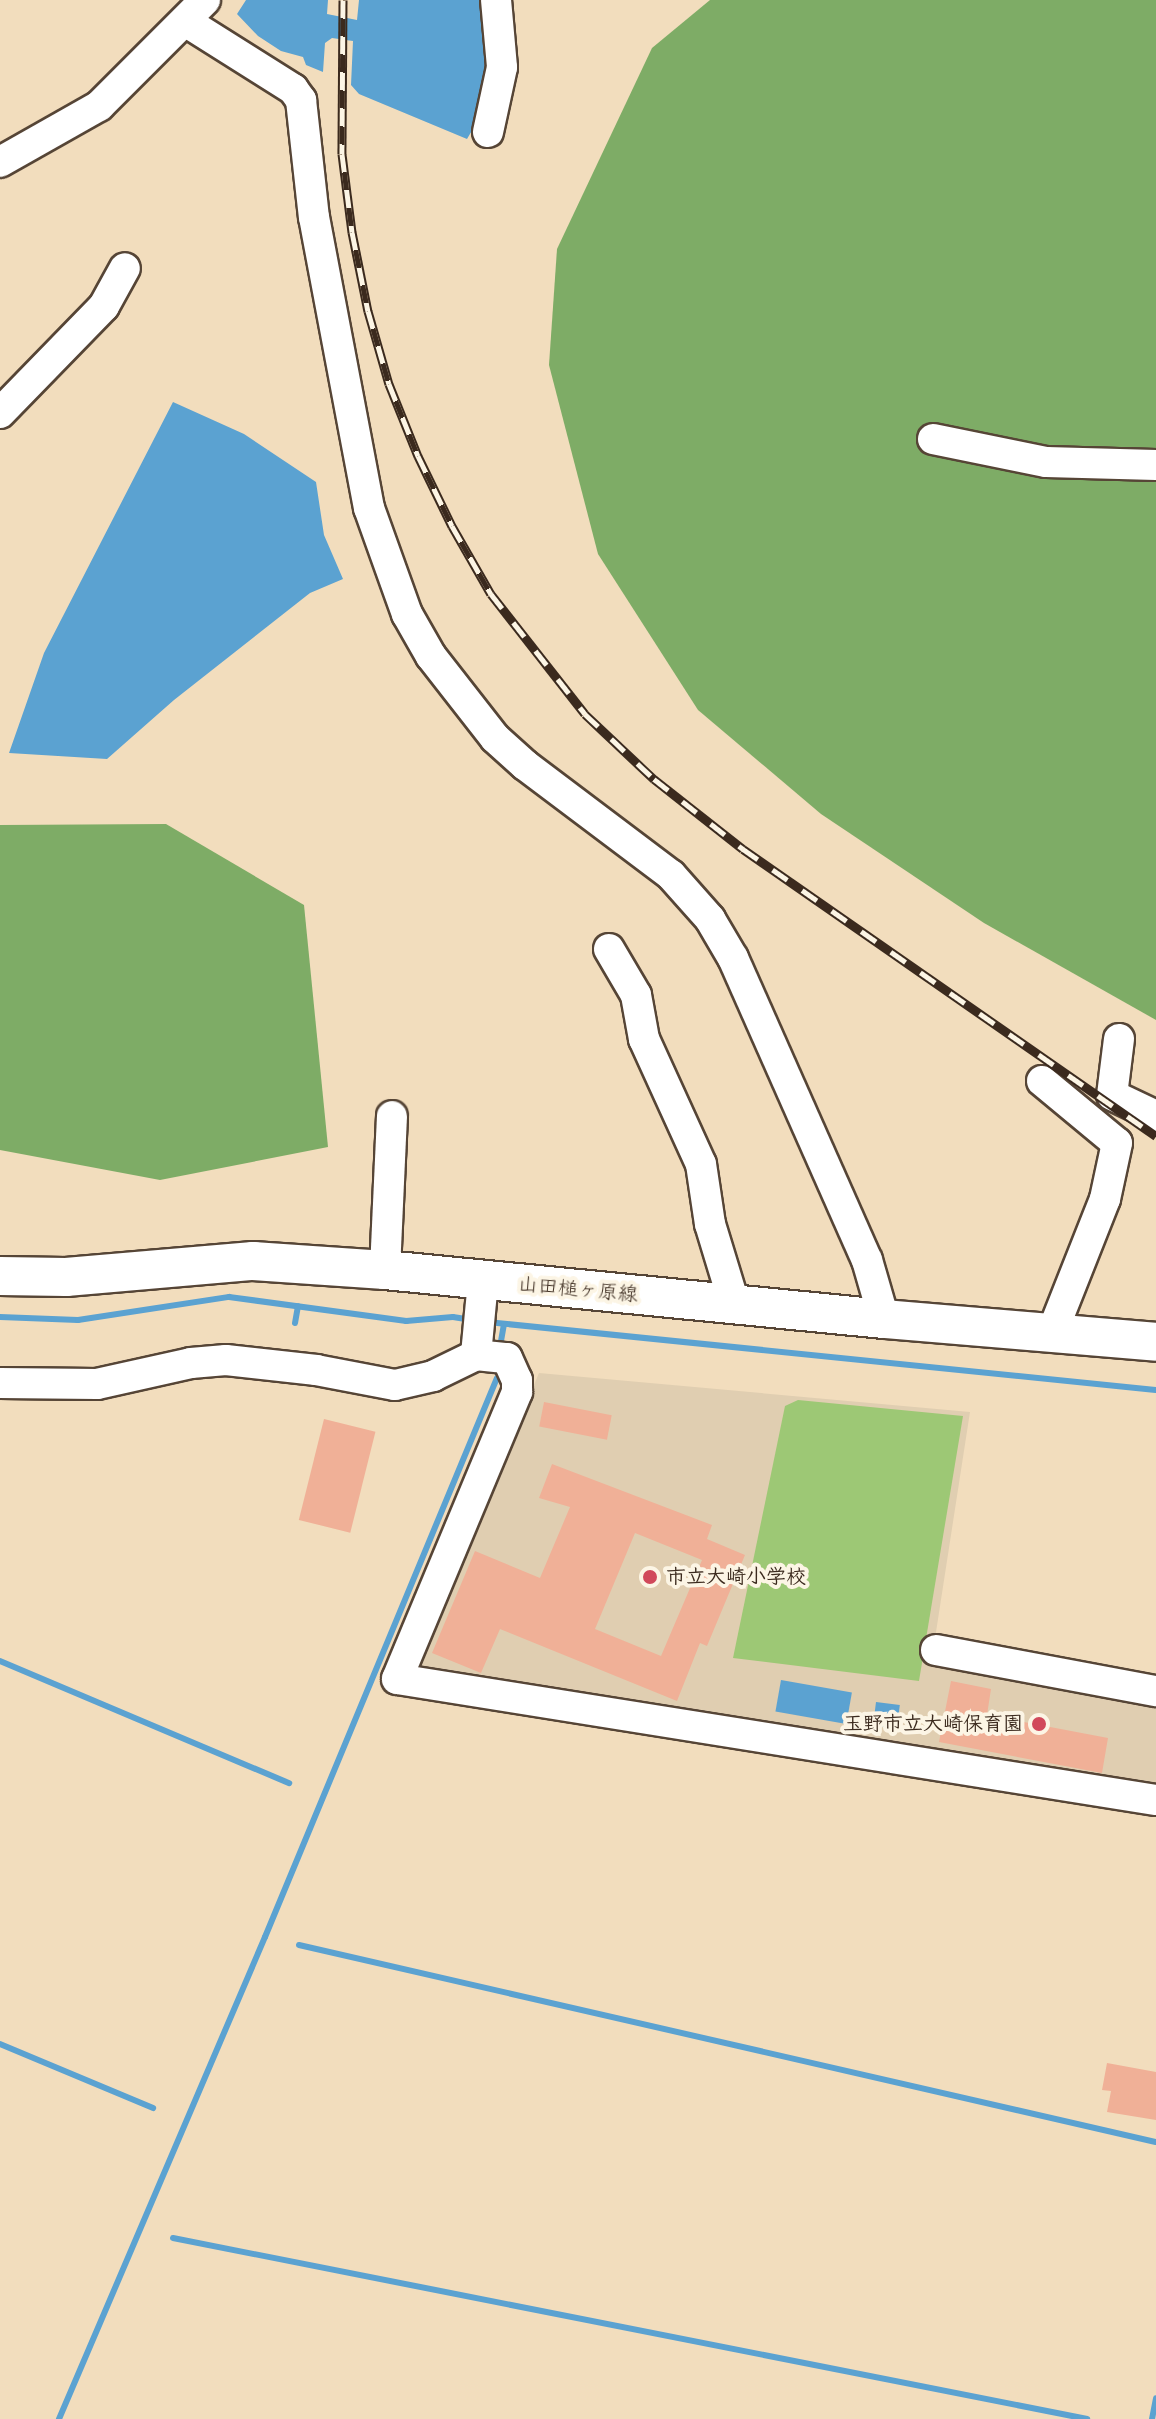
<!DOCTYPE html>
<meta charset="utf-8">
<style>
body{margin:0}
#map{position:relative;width:1156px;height:2419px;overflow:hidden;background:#f2ddbd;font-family:"Balsamiq Sans","Klee One",sans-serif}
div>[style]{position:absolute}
.built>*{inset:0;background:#e0ceb1}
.green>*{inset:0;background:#9dc875}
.forest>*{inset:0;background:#7eac66}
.water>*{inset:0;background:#5ba2d1;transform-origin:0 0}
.stream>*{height:6px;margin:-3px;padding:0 3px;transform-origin:3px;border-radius:3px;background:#5ba2d1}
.building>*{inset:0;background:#f0b097;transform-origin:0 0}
.roads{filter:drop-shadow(2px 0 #564536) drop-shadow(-2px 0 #564536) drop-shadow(0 2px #564536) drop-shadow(0 -2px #564536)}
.minor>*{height:30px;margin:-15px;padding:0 15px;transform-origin:15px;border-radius:15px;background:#fff}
.major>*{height:38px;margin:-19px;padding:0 19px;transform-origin:19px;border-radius:19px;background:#fff}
.rail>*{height:9px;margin-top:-4.5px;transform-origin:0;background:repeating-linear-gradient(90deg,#fcf5e5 0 18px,#3b2a1e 0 36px);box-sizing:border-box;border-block:2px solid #3b2a1e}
.dots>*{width:22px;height:22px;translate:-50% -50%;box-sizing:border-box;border:4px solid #fcf5e5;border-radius:50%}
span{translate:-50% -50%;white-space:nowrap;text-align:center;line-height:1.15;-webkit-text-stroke:8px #fcf5e5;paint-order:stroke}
.street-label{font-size:20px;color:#3b2a1e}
.poi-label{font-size:20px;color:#3b2a1e;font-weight:700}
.left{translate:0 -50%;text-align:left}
.right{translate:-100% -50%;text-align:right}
</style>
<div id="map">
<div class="built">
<div style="clip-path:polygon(539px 1373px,970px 1412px,932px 1658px,1156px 1699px,1156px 1786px,413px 1673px)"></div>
</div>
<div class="green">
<div style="clip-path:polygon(798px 1400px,963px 1416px,919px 1681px,733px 1658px,785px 1406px)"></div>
</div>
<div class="forest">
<div style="clip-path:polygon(710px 0,1156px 0,1156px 1020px,984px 923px,821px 814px,698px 710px,598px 554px,549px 365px,557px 249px,652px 48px)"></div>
<div style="clip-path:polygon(166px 824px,304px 905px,328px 1147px,160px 1180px,0 1150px,0 825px)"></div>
</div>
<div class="water">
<div style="clip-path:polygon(246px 0,328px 0,327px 14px,357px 20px,359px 0,488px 0,494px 52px,477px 122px,467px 139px,359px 94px,351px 85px,353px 41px,332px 38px,325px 43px,323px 72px,306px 65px,303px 57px,281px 51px,258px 36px,237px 14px)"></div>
<div style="clip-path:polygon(173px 402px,244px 434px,316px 482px,324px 535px,343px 579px,310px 593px,174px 700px,107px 759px,9px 753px,44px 653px)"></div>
<div style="left:781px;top:1680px;width:72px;height:32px;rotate:10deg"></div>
<div style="left:876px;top:1702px;width:24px;height:24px;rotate:7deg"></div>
</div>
<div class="stream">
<div style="left:0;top:1317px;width:78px;rotate:2.2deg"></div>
<div style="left:78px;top:1320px;width:153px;rotate:-8.7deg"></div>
<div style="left:229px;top:1297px;width:179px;rotate:7.7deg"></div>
<div style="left:406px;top:1321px;width:47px;rotate:-4.9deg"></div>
<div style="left:453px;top:1317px;width:19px;rotate:9deg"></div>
<div style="left:487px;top:1322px;width:672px;rotate:5.8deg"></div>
<div style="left:295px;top:1323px;width:17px;rotate:-80deg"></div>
<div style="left:501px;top:1341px;width:17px;rotate:-80deg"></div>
<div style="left:0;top:1661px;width:314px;rotate:22.9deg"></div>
<div style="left:299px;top:1945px;width:879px;rotate:12.95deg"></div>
<div style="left:0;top:2044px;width:166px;rotate:22.7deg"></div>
<div style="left:173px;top:2238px;width:932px;rotate:11.2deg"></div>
<div style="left:59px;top:2419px;width:524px;rotate:-66.86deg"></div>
<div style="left:265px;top:1937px;width:605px;rotate:-67.46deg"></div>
<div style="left:1152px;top:2419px;width:21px;rotate:-79deg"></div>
</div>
<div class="building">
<div style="left:544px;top:1402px;width:69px;height:25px;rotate:11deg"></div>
<div style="left:324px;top:1419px;width:53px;height:104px;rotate:14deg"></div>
<div style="clip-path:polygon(evenodd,552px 1464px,712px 1525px,707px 1539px,745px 1555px,707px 1646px,700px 1643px,677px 1701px,500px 1629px,481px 1673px,432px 1653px,475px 1551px,540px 1578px,570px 1507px,539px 1498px,552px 1464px,635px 1533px,702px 1560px,661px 1656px,595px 1629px,635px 1533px)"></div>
<div style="clip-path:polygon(951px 1681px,991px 1689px,987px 1715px,1108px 1738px,1102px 1773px,939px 1742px)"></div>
<div style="clip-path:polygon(1107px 2063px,1156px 2072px,1156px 2120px,1107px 2112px,1111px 2091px,1102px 2090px)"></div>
</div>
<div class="roads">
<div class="minor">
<div style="left:185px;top:21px;width:128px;rotate:32.2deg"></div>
<div style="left:293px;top:89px;width:14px;rotate:54deg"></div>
<div style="left:301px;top:100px;width:118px;rotate:83.7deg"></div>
<div style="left:314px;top:217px;width:296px;rotate:79.3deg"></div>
<div style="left:369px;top:508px;width:113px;rotate:70.3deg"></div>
<div style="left:407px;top:614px;width:48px;rotate:60.3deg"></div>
<div style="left:431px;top:656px;width:104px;rotate:52deg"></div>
<div style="left:495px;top:738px;width:40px;rotate:42deg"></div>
<div style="left:525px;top:765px;width:183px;rotate:37deg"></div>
<div style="left:671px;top:875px;width:59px;rotate:48.4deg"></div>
<div style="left:710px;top:919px;width:45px;rotate:59.5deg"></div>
<div style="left:733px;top:958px;width:330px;rotate:66.1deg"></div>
<div style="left:867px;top:1260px;width:61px;rotate:73.9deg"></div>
<div style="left:488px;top:132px;width:66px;rotate:-77.8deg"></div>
<div style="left:502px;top:67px;width:67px;rotate:-95.1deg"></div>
<div style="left:0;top:162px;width:114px;rotate:-29.5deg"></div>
<div style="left:99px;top:106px;width:150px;rotate:-45deg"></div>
<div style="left:0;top:413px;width:149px;rotate:-45.8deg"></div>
<div style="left:104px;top:306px;width:43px;rotate:-61.1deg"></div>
<div style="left:933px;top:439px;width:115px;rotate:11.5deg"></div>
<div style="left:1046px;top:462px;width:110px;rotate:1.6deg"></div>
<div style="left:609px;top:949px;width:53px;rotate:59.6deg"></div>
<div style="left:636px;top:995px;width:45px;rotate:79.7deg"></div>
<div style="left:644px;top:1039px;width:137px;rotate:65.5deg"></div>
<div style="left:701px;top:1164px;width:61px;rotate:81.5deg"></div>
<div style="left:710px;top:1224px;width:83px;rotate:73.1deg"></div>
<div style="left:1119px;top:1039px;width:56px;rotate:97.1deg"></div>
<div style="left:1112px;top:1095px;width:49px;rotate:25.5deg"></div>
<div style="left:1042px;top:1081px;width:97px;rotate:39.6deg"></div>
<div style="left:1117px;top:1143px;width:57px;rotate:102.1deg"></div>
<div style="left:1105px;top:1199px;width:144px;rotate:111.6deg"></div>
<div style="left:385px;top:1270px;width:154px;rotate:-87.4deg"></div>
<div style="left:476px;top:1355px;width:74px;rotate:-84.6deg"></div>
<div style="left:0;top:1383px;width:97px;rotate:0.6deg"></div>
<div style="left:97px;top:1384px;width:96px;rotate:-12.6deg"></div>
<div style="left:191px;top:1363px;width:35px;rotate:-5deg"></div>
<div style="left:226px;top:1360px;width:91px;rotate:6.3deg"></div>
<div style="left:316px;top:1370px;width:80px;rotate:10.8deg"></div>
<div style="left:395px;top:1385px;width:39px;rotate:-13deg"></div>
<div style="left:433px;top:1376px;width:48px;rotate:-26deg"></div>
<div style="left:476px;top:1355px;width:31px;rotate:6deg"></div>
<div style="left:507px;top:1358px;width:24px;rotate:66deg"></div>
<div style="left:517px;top:1380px;width:12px;rotate:90deg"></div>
<div style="left:517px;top:1392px;width:311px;rotate:112.7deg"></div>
<div style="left:397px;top:1679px;width:769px;rotate:9.06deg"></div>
<div style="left:936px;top:1650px;width:224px;rotate:10.6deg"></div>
</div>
<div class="major">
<div style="left:0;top:1276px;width:66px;rotate:0.9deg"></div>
<div style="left:66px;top:1277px;width:188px;rotate:-4.9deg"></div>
<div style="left:253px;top:1261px;width:132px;rotate:3.9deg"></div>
<div style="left:385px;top:1270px;width:501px;rotate:5.61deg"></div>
<div style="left:884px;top:1319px;width:273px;rotate:4.8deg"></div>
</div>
</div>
<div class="rail">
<div style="left:343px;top:0;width:154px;rotate:90.4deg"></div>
<div style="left:342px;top:154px;width:79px;rotate:82.7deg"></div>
<div style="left:352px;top:232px;width:81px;rotate:78.6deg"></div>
<div style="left:368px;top:311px;width:76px;rotate:74deg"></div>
<div style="left:389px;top:384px;width:78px;rotate:68.1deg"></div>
<div style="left:418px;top:456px;width:78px;rotate:64.1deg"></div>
<div style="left:452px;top:526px;width:78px;rotate:60.2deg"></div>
<div style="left:491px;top:594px;width:152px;rotate:51.9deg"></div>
<div style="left:585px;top:714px;width:95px;rotate:43.3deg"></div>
<div style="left:654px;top:779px;width:113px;rotate:38.2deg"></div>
<div style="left:743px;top:849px;width:503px;rotate:34.8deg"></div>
</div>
<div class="dots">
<div style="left:650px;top:1577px;background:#d1495b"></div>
<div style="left:1039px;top:1724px;background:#d1495b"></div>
</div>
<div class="street-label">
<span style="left:578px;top:1290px;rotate:5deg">山田槌ヶ原線</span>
</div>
<div class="poi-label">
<span class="left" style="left:666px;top:1577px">市立大崎小学校</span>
<span class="right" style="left:1023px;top:1724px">玉野市立大崎保育園</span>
</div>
</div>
